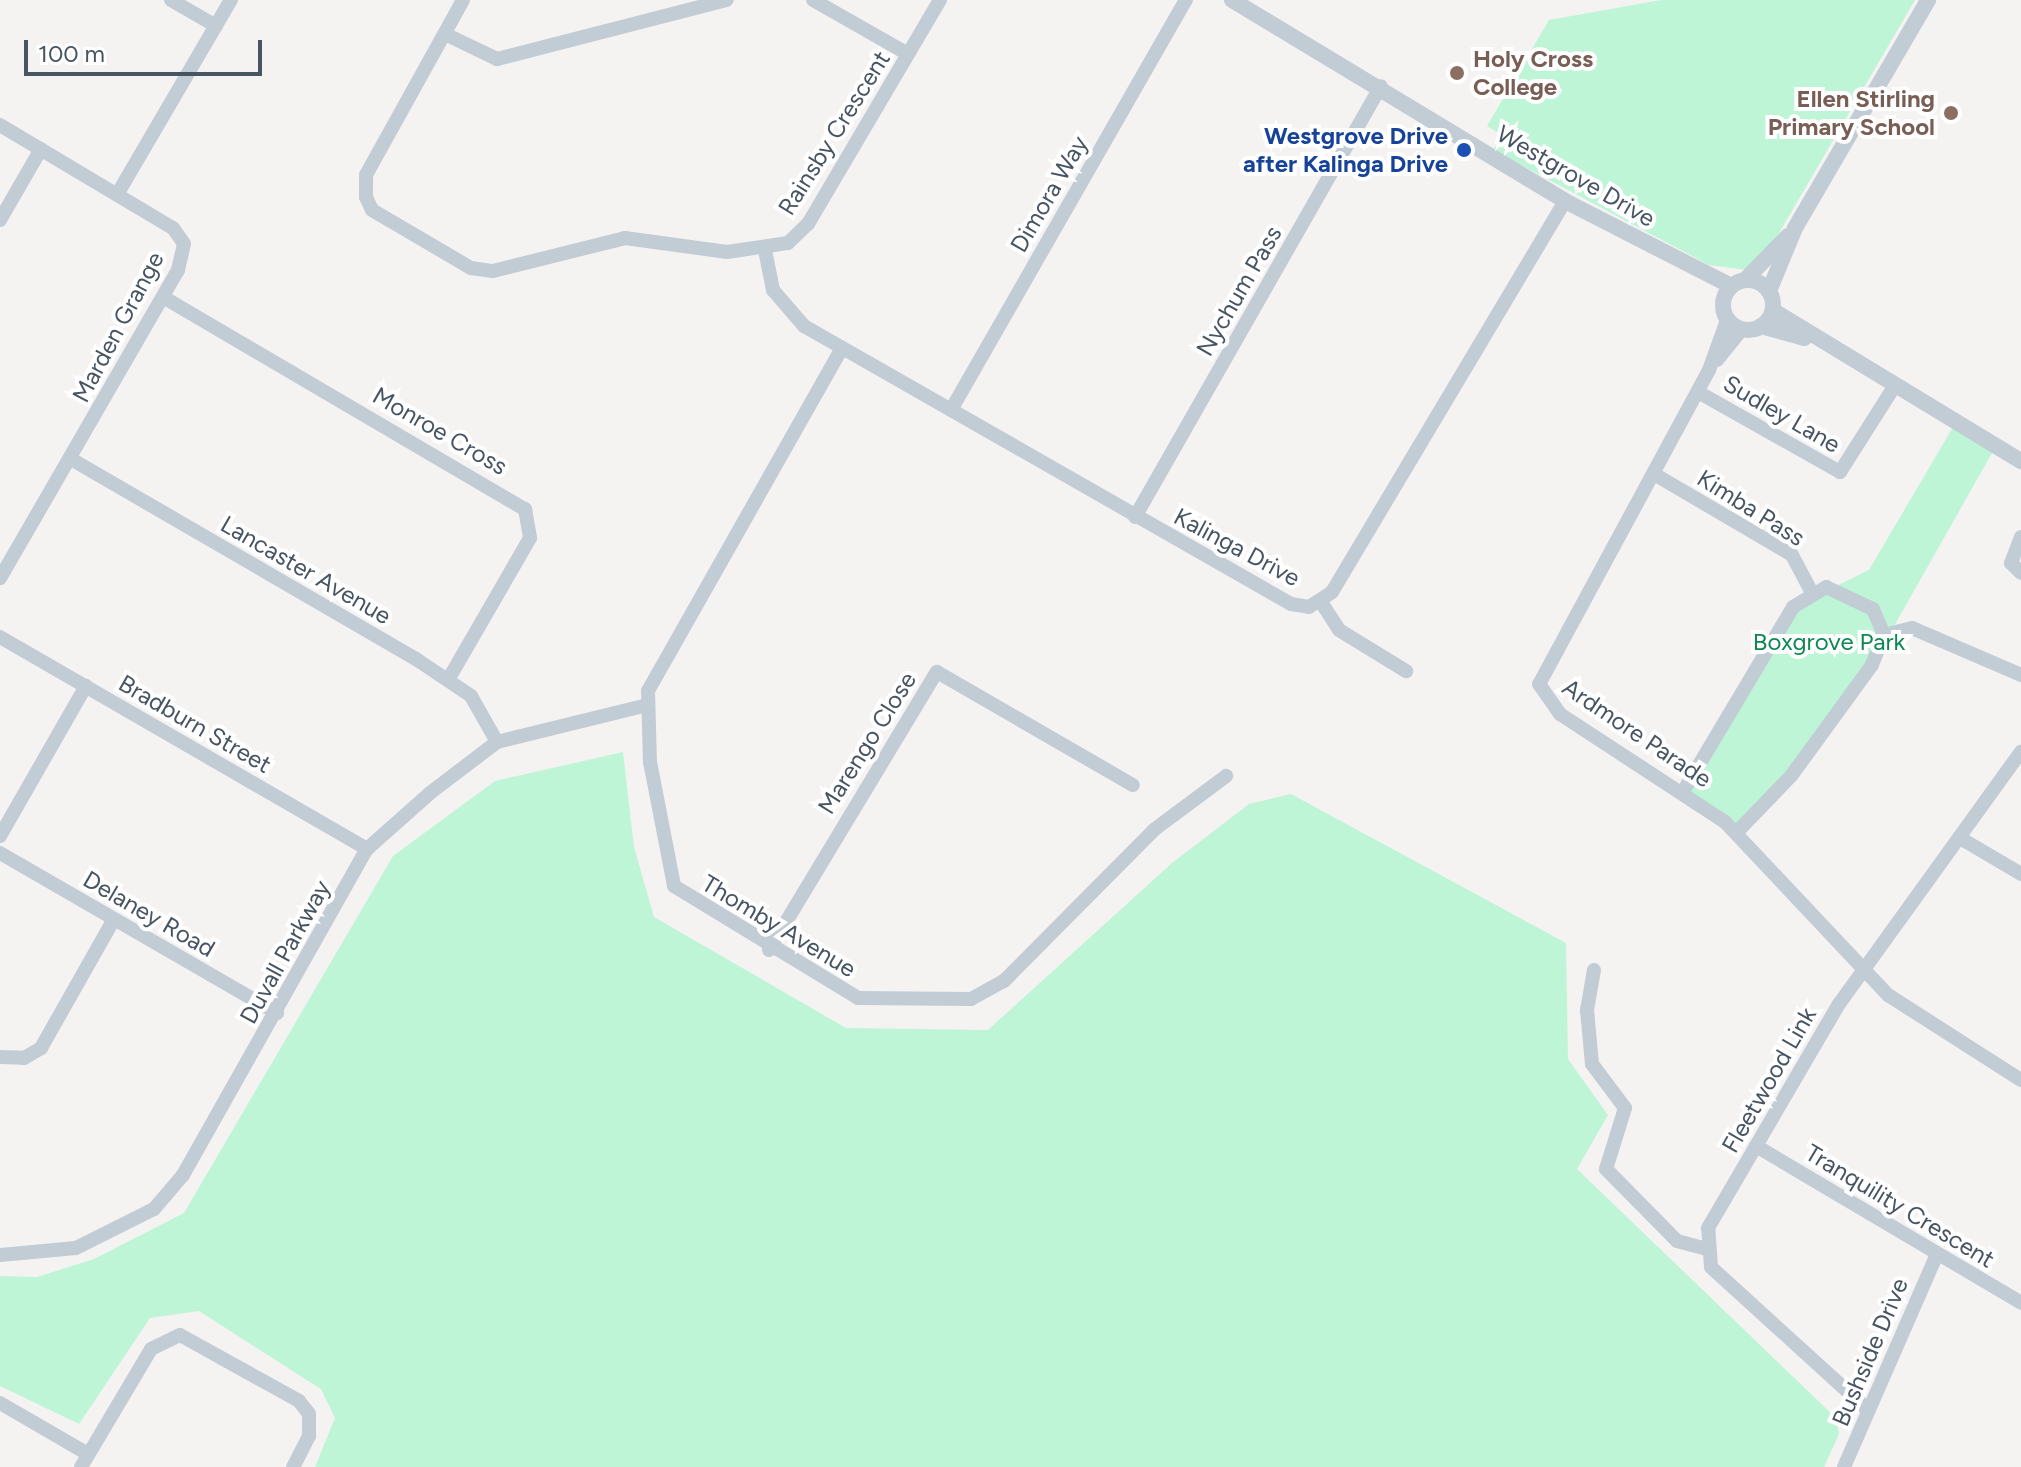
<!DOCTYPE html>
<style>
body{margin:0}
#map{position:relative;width:2021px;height:1467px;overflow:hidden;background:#f5f2f2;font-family:Figtree,sans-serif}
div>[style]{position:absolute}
.green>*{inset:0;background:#bef5d6}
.minor>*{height:14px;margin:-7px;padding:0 7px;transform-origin:7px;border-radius:7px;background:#c2ccd5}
.tertiary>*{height:16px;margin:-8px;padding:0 8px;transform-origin:8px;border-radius:8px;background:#c2ccd5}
.tertiary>.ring{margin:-8px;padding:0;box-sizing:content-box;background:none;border:16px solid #c2ccd5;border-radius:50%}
.dots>*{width:22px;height:22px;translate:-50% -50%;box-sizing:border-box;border:4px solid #fff;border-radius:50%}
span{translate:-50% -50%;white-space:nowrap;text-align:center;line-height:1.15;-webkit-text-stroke:8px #fff;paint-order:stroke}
.education-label{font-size:24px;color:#785e54;font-weight:700}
.left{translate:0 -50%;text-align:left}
.right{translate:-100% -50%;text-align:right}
.street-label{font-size:24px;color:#475462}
.transit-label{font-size:24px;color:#164399;font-weight:700}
.park-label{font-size:24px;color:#0d8852}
.scale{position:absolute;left:24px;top:40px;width:238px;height:36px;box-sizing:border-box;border:4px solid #475462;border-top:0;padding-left:10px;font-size:24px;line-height:28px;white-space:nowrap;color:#475462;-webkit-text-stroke:6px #fff;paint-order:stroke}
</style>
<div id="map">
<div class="green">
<div style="clip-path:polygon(1661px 0,1915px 0,1772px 245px,1747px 270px,1709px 265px,1493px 150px,1502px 135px,1487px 126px,1549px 20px)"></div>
<div style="clip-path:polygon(1956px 422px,1996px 446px,1872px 665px,1736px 833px,1684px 790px,1793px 607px,1869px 570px)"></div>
<div style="clip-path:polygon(623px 752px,634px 847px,654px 917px,846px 1028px,988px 1030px,1172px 863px,1249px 804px,1291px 794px,1566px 943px,1568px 1059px,1608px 1115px,1577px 1169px,1836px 1418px,1839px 1434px,1824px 1467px,315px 1467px,335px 1418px,321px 1389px,199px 1311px,150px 1318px,79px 1424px,0 1386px,0 1276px,37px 1277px,94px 1259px,184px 1213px,393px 856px,495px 781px)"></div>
</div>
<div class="minor">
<div style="left:171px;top:0;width:52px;rotate:30deg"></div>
<div style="left:463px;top:0;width:200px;rotate:119deg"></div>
<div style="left:366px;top:175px;width:22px;rotate:90deg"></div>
<div style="left:366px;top:197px;width:14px;rotate:65deg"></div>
<div style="left:372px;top:210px;width:115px;rotate:30.4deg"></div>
<div style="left:471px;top:268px;width:22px;rotate:8deg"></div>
<div style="left:493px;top:271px;width:136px;rotate:-14deg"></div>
<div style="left:625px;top:238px;width:103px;rotate:7.8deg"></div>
<div style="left:727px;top:252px;width:62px;rotate:-8.4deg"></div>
<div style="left:788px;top:243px;width:28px;rotate:-44deg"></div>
<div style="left:808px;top:224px;width:260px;rotate:-59.5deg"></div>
<div style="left:813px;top:0;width:109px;rotate:29.6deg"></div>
<div style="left:445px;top:34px;width:58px;rotate:25.7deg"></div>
<div style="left:497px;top:59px;width:237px;rotate:-14.4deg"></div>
<div style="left:0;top:125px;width:201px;rotate:30.8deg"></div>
<div style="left:173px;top:228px;width:19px;rotate:55deg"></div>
<div style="left:184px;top:244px;width:27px;rotate:103deg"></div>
<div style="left:178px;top:270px;width:356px;rotate:120deg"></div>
<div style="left:118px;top:193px;width:224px;rotate:-59.7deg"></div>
<div style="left:0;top:220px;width:82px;rotate:-60deg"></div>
<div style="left:765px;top:250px;width:41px;rotate:78.7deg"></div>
<div style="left:773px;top:290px;width:48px;rotate:49.3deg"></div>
<div style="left:804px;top:326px;width:561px;rotate:29.72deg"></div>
<div style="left:1291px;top:604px;width:18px;rotate:9deg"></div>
<div style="left:1309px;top:607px;width:27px;rotate:-33deg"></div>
<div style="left:1332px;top:592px;width:455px;rotate:-59.2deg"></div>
<div style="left:163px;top:297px;width:420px;rotate:30.4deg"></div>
<div style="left:525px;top:509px;width:29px;rotate:80deg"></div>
<div style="left:530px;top:538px;width:164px;rotate:120deg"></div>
<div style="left:1727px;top:320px;width:53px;rotate:109.8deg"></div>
<div style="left:1709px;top:370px;width:357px;rotate:118.4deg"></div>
<div style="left:1539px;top:684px;width:37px;rotate:55deg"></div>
<div style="left:1560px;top:714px;width:197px;rotate:33.2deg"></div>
<div style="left:1725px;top:822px;width:238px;rotate:46.7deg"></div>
<div style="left:1888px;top:995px;width:158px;rotate:32.6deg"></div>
<div style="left:842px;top:348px;width:394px;rotate:119.5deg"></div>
<div style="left:648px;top:691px;width:71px;rotate:88.4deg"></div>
<div style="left:650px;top:762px;width:126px;rotate:79deg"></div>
<div style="left:674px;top:886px;width:215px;rotate:31.3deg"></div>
<div style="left:858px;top:998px;width:113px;rotate:0.5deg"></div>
<div style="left:971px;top:999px;width:38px;rotate:-29deg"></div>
<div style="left:1004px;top:981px;width:214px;rotate:-45.2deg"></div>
<div style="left:1155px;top:829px;width:89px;rotate:-36.7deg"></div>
<div style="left:1717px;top:360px;width:40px;rotate:-51deg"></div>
<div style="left:1698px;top:392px;width:163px;rotate:29.4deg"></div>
<div style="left:1840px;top:472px;width:101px;rotate:-57.6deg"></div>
<div style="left:951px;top:410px;width:473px;rotate:-60.2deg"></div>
<div style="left:71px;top:459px;width:399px;rotate:30.1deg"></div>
<div style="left:416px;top:659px;width:66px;rotate:33.9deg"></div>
<div style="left:471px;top:696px;width:53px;rotate:60.5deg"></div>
<div style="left:1654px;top:474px;width:160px;rotate:30.4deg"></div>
<div style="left:1792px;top:555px;width:41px;rotate:62.2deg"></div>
<div style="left:1135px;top:517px;width:496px;rotate:-60.3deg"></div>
<div style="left:2021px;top:537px;width:28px;rotate:111deg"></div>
<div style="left:2011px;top:563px;width:14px;rotate:45deg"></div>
<div style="left:1321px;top:602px;width:33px;rotate:57deg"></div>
<div style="left:1339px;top:630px;width:79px;rotate:31.5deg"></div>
<div style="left:1884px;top:635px;width:29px;rotate:-14deg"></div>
<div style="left:1912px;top:628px;width:119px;rotate:23.3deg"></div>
<div style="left:0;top:637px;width:424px;rotate:30deg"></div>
<div style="left:1684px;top:790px;width:213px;rotate:-59.2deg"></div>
<div style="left:1793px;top:607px;width:39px;rotate:-31deg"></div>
<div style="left:1826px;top:587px;width:52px;rotate:25.1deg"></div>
<div style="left:1873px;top:609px;width:28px;rotate:67deg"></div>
<div style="left:1884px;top:635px;width:32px;rotate:112deg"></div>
<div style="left:1872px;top:665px;width:137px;rotate:126.1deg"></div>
<div style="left:1791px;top:776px;width:79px;rotate:134deg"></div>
<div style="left:0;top:836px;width:173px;rotate:-60.2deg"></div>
<div style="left:1960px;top:838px;width:71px;rotate:30.5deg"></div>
<div style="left:0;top:853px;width:320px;rotate:30deg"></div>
<div style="left:769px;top:950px;width:325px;rotate:-58.9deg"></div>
<div style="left:937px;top:672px;width:226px;rotate:30deg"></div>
<div style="left:1594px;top:970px;width:41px;rotate:99.9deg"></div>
<div style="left:1587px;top:1010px;width:54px;rotate:84.7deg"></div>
<div style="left:1592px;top:1064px;width:55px;rotate:53.1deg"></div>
<div style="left:1625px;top:1108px;width:64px;rotate:107.3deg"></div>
<div style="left:1606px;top:1169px;width:101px;rotate:45.4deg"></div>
<div style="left:1677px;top:1241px;width:28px;rotate:15deg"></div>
<div style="left:0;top:1057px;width:24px;rotate:2deg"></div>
<div style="left:24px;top:1058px;width:20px;rotate:-30deg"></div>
<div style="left:41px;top:1048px;width:148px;rotate:-60.5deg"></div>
<div style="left:1756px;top:1146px;width:308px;rotate:30.6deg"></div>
<div style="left:0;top:1255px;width:76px;rotate:-5.3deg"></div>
<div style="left:76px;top:1248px;width:87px;rotate:-26.6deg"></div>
<div style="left:154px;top:1209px;width:45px;rotate:-49.5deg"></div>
<div style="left:183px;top:1175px;width:374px;rotate:-60.6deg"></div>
<div style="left:367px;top:849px;width:84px;rotate:-41.6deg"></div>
<div style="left:430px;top:793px;width:84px;rotate:-37.3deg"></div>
<div style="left:497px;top:742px;width:155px;rotate:-13.8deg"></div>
<div style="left:0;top:1403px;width:102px;rotate:30.1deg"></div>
<div style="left:1868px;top:1410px;width:212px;rotate:-137.7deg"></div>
<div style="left:1711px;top:1267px;width:39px;rotate:-94deg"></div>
<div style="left:1708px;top:1228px;width:259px;rotate:-59.7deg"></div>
<div style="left:1839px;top:1004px;width:311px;rotate:-54.2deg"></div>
<div style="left:81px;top:1467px;width:137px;rotate:-59.3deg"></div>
<div style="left:151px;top:1349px;width:32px;rotate:-26deg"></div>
<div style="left:180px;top:1335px;width:136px;rotate:29deg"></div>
<div style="left:299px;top:1401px;width:16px;rotate:52deg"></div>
<div style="left:309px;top:1414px;width:22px;rotate:90deg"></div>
<div style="left:309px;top:1436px;width:35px;rotate:117deg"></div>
<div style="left:1844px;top:1467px;width:232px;rotate:-66.4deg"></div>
</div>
<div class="tertiary">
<div style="left:1232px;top:0;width:389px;rotate:31.1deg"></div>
<div style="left:1565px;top:201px;width:186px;rotate:27.1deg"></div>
<div style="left:1746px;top:279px;width:60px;rotate:-45.7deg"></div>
<div class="ring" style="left:1723px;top:280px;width:34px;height:34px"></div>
<div style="left:1769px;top:291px;width:68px;rotate:-67.6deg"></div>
<div style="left:1795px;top:228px;width:264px;rotate:-59.7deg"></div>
<div style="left:1774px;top:311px;width:289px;rotate:31.3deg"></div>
<div style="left:1761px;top:326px;width:45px;rotate:15.6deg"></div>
</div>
<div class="dots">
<div style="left:1457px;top:73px;background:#8d6e63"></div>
<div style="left:1951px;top:113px;background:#8d6e63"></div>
<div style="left:1464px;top:150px;background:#1a4fb4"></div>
</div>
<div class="education-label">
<span class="left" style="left:1473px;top:73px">Holy Cross<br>College</span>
<span class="right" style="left:1935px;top:113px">Ellen Stirling<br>Primary School</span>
</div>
<div class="street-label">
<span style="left:834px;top:133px;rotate:-58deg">Rainsby Crescent</span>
<span style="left:1576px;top:176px;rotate:30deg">Westgrove Drive</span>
<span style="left:1049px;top:194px;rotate:-60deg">Dimora Way</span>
<span style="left:1239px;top:291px;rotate:-60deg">Nychum Pass</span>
<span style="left:118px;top:327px;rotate:-62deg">Marden Grange</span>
<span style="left:1782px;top:414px;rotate:30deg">Sudley Lane</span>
<span style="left:440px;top:431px;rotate:30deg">Monroe Cross</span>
<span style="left:1751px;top:508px;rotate:32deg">Kimba Pass</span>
<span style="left:1237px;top:547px;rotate:28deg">Kalinga Drive</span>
<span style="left:306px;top:570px;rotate:30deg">Lancaster Avenue</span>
<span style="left:195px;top:724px;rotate:30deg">Bradburn Street</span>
<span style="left:1637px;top:733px;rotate:34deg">Ardmore Parade</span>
<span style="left:867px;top:743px;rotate:-58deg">Marengo Close</span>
<span style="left:149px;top:914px;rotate:30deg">Delaney Road</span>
<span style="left:779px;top:926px;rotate:31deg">Thomby Avenue</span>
<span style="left:285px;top:952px;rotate:-61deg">Duvall Parkway</span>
<span style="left:1769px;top:1080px;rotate:-60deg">Fleetwood Link</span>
<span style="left:1900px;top:1206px;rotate:31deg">Tranquility Crescent</span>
<span style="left:1870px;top:1352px;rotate:-67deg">Bushside Drive</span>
</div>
<div class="transit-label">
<span class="right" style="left:1448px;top:150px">Westgrove Drive<br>after Kalinga Drive</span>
</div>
<div class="park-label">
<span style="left:1829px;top:642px">Boxgrove Park</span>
</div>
<div class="scale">100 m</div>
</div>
